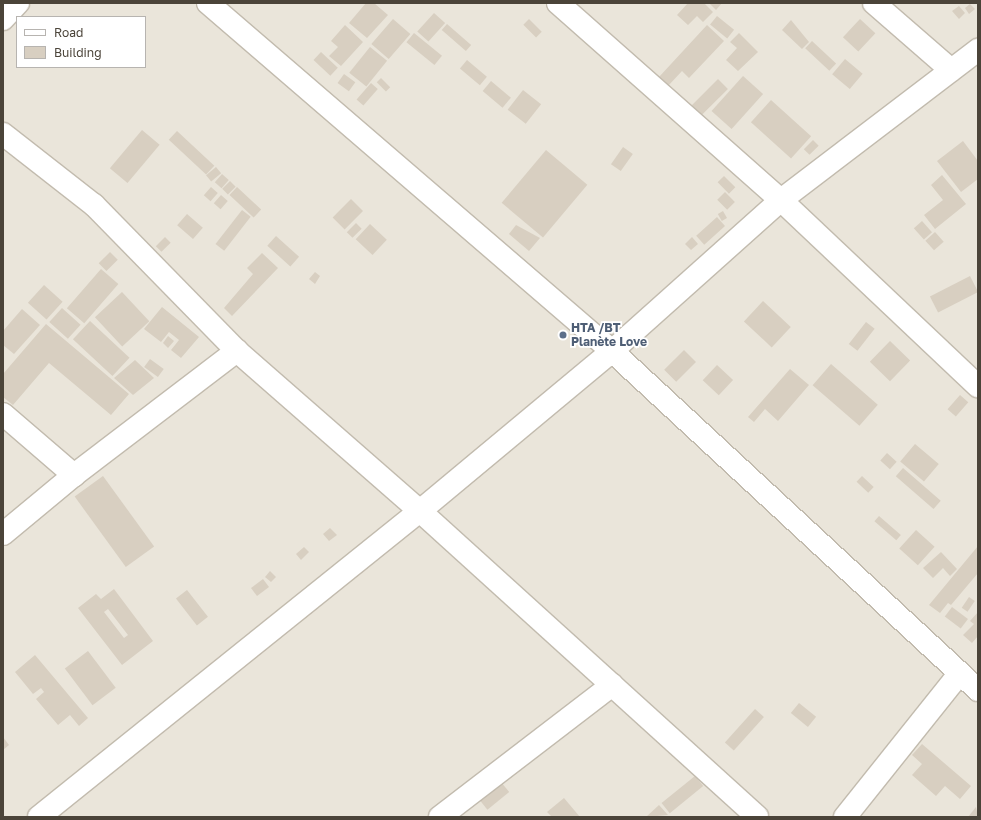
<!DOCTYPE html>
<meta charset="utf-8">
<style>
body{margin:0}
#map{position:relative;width:981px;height:820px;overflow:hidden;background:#f6f3ec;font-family:"Golos Text",sans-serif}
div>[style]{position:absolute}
.residential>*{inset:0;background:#eae5da}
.building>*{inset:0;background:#d8cfc1;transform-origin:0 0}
.roads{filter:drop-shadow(1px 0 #c2bbae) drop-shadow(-1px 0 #c2bbae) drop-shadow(0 1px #c2bbae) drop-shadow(0 -1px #c2bbae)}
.minor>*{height:22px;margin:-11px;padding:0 11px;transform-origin:11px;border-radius:11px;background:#fff}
.dots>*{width:11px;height:11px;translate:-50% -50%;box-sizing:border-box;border:2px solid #fff;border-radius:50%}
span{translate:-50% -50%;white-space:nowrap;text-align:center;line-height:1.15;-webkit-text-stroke:3.5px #fff;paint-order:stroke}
.service-label{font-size:12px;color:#4e5e75;font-weight:700}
.left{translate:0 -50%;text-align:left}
.frame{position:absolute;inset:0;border:4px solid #4b4439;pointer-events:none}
.legend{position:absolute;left:16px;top:16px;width:130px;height:52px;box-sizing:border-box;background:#fff;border:1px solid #b7b4b0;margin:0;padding:5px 7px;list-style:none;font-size:12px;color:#4b4439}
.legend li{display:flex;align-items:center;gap:8px;height:20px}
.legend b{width:20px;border:1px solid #b7b4b0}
</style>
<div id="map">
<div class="residential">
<div style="clip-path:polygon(evenodd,3px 3px,978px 3px,978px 817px,3px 817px,3px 3px,17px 17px,145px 17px,145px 67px,17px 67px,17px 17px)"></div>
</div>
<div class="building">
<div style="clip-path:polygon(366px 3px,374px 3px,388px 15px,367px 38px,349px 23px)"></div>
<div style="clip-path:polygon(688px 3px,704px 3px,713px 12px,703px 22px,697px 16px,688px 25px,677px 15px)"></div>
<div style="clip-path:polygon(709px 3px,722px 3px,716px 10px)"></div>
<div style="clip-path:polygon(970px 4px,975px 9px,969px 14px,965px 8px)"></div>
<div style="clip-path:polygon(959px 6px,965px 13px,959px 19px,952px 11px)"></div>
<div style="left:434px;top:13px;width:15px;height:25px;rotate:42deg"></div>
<div style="left:717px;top:16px;width:22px;height:11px;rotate:39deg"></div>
<div style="left:393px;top:19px;width:23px;height:33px;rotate:41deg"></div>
<div style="left:529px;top:19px;width:18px;height:8px;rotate:45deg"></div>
<div style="left:860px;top:19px;width:21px;height:25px;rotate:43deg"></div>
<div style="clip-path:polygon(791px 20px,809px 42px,802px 49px,782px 30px)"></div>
<div style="left:447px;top:24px;width:32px;height:8px;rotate:41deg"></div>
<div style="clip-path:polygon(345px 25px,363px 42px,341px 66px,329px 56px,338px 47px,331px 41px)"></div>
<div style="clip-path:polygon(707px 25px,724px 41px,689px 78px,682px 71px,668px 86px,659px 77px)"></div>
<div style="left:414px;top:33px;width:36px;height:12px;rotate:39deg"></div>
<div style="clip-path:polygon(739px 33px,758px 52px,738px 71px,726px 60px,737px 48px,730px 42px)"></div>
<div style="left:812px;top:41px;width:33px;height:10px;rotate:43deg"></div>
<div style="left:370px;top:47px;width:22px;height:33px;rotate:39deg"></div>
<div style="left:321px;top:52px;width:23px;height:11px;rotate:43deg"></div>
<div style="left:845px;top:59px;width:23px;height:20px;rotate:40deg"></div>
<div style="left:467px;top:60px;width:26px;height:11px;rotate:40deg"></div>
<div style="left:344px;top:74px;width:14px;height:11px;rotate:36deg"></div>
<div style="left:743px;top:76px;width:27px;height:47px;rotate:42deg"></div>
<div style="left:381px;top:78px;width:13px;height:6px;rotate:45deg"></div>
<div style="left:718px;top:79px;width:14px;height:37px;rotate:45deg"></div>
<div style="left:491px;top:81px;width:26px;height:13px;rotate:40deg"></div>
<div style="left:371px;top:83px;width:9px;height:22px;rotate:41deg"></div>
<div style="left:523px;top:90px;width:23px;height:25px;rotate:38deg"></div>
<div style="left:771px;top:100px;width:54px;height:30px;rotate:42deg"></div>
<div style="left:142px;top:130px;width:23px;height:50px;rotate:40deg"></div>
<div style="left:177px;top:131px;width:51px;height:12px;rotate:43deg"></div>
<div style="left:813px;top:140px;width:8px;height:13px;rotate:45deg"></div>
<div style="clip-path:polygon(963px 141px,978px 161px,978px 179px,961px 192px,937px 161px)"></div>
<div style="left:623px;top:147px;width:12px;height:21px;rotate:35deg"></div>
<div style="left:546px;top:150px;width:54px;height:69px;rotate:40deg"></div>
<div style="left:216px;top:167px;width:8px;height:13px;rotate:50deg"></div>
<div style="left:222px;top:174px;width:9px;height:11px;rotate:41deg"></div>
<div style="clip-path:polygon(942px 175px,966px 204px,935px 229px,924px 215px,943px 200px,931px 185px)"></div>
<div style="left:724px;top:176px;width:16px;height:9px;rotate:45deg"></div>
<div style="left:230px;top:181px;width:8px;height:11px;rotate:45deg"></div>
<div style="left:211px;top:187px;width:9px;height:11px;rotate:41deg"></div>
<div style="left:237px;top:187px;width:33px;height:11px;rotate:43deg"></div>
<div style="left:725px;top:192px;width:14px;height:11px;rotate:45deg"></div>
<div style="left:221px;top:195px;width:9px;height:11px;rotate:41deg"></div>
<div style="left:351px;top:199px;width:17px;height:26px;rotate:45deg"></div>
<div style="left:242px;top:210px;width:11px;height:43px;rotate:38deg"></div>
<div style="left:723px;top:211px;width:8px;height:6px;rotate:60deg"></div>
<div style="left:187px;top:214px;width:21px;height:15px;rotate:41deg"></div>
<div style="left:717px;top:217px;width:12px;height:28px;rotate:48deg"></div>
<div style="left:922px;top:221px;width:15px;height:11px;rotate:48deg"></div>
<div style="left:356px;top:223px;width:8px;height:13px;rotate:45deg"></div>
<div style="left:370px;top:224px;width:23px;height:21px;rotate:43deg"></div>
<div style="clip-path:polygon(516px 225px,540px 238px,529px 251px,509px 234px)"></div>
<div style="left:935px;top:232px;width:13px;height:13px;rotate:48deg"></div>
<div style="left:276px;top:236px;width:31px;height:13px;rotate:42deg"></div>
<div style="left:165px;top:237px;width:8px;height:13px;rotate:45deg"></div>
<div style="clip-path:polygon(692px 237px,698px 244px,691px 250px,685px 244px)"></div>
<div style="left:110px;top:252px;width:11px;height:16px;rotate:45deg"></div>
<div style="clip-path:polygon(262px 253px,278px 268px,232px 316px,224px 308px,253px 274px,247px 268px)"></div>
<div style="left:101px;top:269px;width:23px;height:52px;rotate:41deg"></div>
<div style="clip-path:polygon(315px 272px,320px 276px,315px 284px,309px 279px)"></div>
<div style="left:970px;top:276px;width:18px;height:45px;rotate:63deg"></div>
<div style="left:44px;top:285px;width:25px;height:24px;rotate:42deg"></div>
<div style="left:122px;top:292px;width:40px;height:37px;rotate:47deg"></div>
<div style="left:763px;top:301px;width:38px;height:28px;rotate:43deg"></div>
<div style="clip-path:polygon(162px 307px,199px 337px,181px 358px,171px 350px,179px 340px,169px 332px,161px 342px,144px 329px)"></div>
<div style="left:62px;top:308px;width:25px;height:19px;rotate:42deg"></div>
<div style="clip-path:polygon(22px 309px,40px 325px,14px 354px,3px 345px,3px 331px)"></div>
<div style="left:90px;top:321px;width:54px;height:25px;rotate:43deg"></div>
<div style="left:866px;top:322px;width:11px;height:28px;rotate:38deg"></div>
<div style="clip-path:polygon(46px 324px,129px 394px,111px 415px,49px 363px,13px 405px,3px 397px,3px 374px)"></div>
<div style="clip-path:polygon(168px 336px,174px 341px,168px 348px,163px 343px)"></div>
<div style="left:890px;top:341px;width:28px;height:29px;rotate:44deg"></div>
<div style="left:684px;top:350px;width:17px;height:28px;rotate:45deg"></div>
<div style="left:150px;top:359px;width:17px;height:10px;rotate:36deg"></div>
<div style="clip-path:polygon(135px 360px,154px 378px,133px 395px,114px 378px)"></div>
<div style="left:831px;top:364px;width:62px;height:28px;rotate:41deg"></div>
<div style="left:717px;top:365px;width:22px;height:21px;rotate:43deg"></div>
<div style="clip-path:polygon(790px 369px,809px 385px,778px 421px,765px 409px,754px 422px,748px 417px)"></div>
<div style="left:960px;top:395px;width:11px;height:19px;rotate:41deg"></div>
<div style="left:915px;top:444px;width:31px;height:23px;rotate:40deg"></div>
<div style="left:887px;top:453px;width:13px;height:10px;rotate:42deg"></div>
<div style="left:903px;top:468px;width:50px;height:11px;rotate:41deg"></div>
<div style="left:103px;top:476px;width:87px;height:35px;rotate:54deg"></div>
<div style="left:862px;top:476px;width:16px;height:8px;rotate:43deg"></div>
<div style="left:879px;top:516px;width:29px;height:7px;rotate:41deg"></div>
<div style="clip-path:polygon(330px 528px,337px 535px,329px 541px,323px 534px)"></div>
<div style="left:916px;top:530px;width:25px;height:25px;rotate:42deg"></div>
<div style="clip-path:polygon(978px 546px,978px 573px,951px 605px,948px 603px,940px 613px,929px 605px)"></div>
<div style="clip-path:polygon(304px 547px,309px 552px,301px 560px,296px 554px)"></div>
<div style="clip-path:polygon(941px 552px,957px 569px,950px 576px,943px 568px,933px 578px,923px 568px)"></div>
<div style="clip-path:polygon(270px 571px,276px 577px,271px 582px,265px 577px)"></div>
<div style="left:263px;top:579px;width:10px;height:15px;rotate:53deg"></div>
<div style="clip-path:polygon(evenodd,114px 589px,153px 641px,122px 665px,78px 608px,96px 594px,101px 599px,114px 589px,108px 609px,128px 635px,124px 638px,104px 612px,108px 609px)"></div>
<div style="left:187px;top:590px;width:34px;height:14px;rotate:52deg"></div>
<div style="left:969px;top:597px;width:7px;height:13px;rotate:34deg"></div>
<div style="left:952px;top:607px;width:20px;height:12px;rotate:37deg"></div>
<div style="clip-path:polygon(978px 612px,978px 636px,972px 643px,963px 635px,974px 624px,970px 621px)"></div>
<div style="left:88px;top:651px;width:46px;height:29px;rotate:53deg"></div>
<div style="clip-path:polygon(35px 655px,88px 718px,79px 726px,70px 715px,58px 725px,36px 699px,44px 692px,41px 688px,33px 694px,15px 672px)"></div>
<div style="left:799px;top:703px;width:22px;height:13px;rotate:39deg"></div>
<div style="left:755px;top:709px;width:12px;height:45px;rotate:42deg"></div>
<div style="clip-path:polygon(3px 737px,9px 745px,3px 750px)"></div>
<div style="clip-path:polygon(922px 744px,971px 786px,960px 799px,945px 786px,936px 796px,912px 775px,922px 764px,912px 755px)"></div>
<div style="left:695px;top:776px;width:13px;height:43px;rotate:51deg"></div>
<div style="left:501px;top:782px;width:13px;height:28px;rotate:51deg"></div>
<div style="clip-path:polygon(564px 798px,580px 817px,552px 817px,547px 812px)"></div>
<div style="clip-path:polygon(659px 805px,668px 815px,646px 817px)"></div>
<div style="clip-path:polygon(976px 807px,978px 817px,968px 817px)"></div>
</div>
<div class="roads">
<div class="minor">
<div style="left:208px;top:3px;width:533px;rotate:40.74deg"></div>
<div style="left:612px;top:351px;width:499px;rotate:42.8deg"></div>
<div style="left:558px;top:3px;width:298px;rotate:41.5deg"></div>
<div style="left:781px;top:200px;width:271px;rotate:43.4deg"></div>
<div style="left:874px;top:3px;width:102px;rotate:41deg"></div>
<div style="left:3px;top:19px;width:22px;rotate:-47deg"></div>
<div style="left:3px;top:134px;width:115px;rotate:38deg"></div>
<div style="left:94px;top:205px;width:204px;rotate:45.6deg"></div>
<div style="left:237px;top:351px;width:243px;rotate:41.2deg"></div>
<div style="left:420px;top:511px;width:455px;rotate:42.2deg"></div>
<div style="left:3px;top:414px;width:94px;rotate:40.7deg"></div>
<div style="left:3px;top:534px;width:92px;rotate:-39.7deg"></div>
<div style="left:74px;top:475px;width:205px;rotate:-37.3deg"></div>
<div style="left:39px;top:817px;width:489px;rotate:-38.8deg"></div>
<div style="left:420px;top:511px;width:250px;rotate:-39.8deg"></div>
<div style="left:612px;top:351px;width:227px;rotate:-41.8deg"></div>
<div style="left:781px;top:200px;width:248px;rotate:-37.3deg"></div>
<div style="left:440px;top:817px;width:217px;rotate:-37.5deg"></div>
<div style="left:845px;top:817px;width:183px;rotate:-51.4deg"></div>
</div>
</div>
<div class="dots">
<div style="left:563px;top:335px;background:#5c6f8a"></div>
</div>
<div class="service-label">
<span class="left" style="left:571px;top:335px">HTA /BT<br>Planète Love</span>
</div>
<div class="frame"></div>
<ul class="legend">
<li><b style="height:5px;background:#fff"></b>Road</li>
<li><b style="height:11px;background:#d8cfc1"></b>Building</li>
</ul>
</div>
